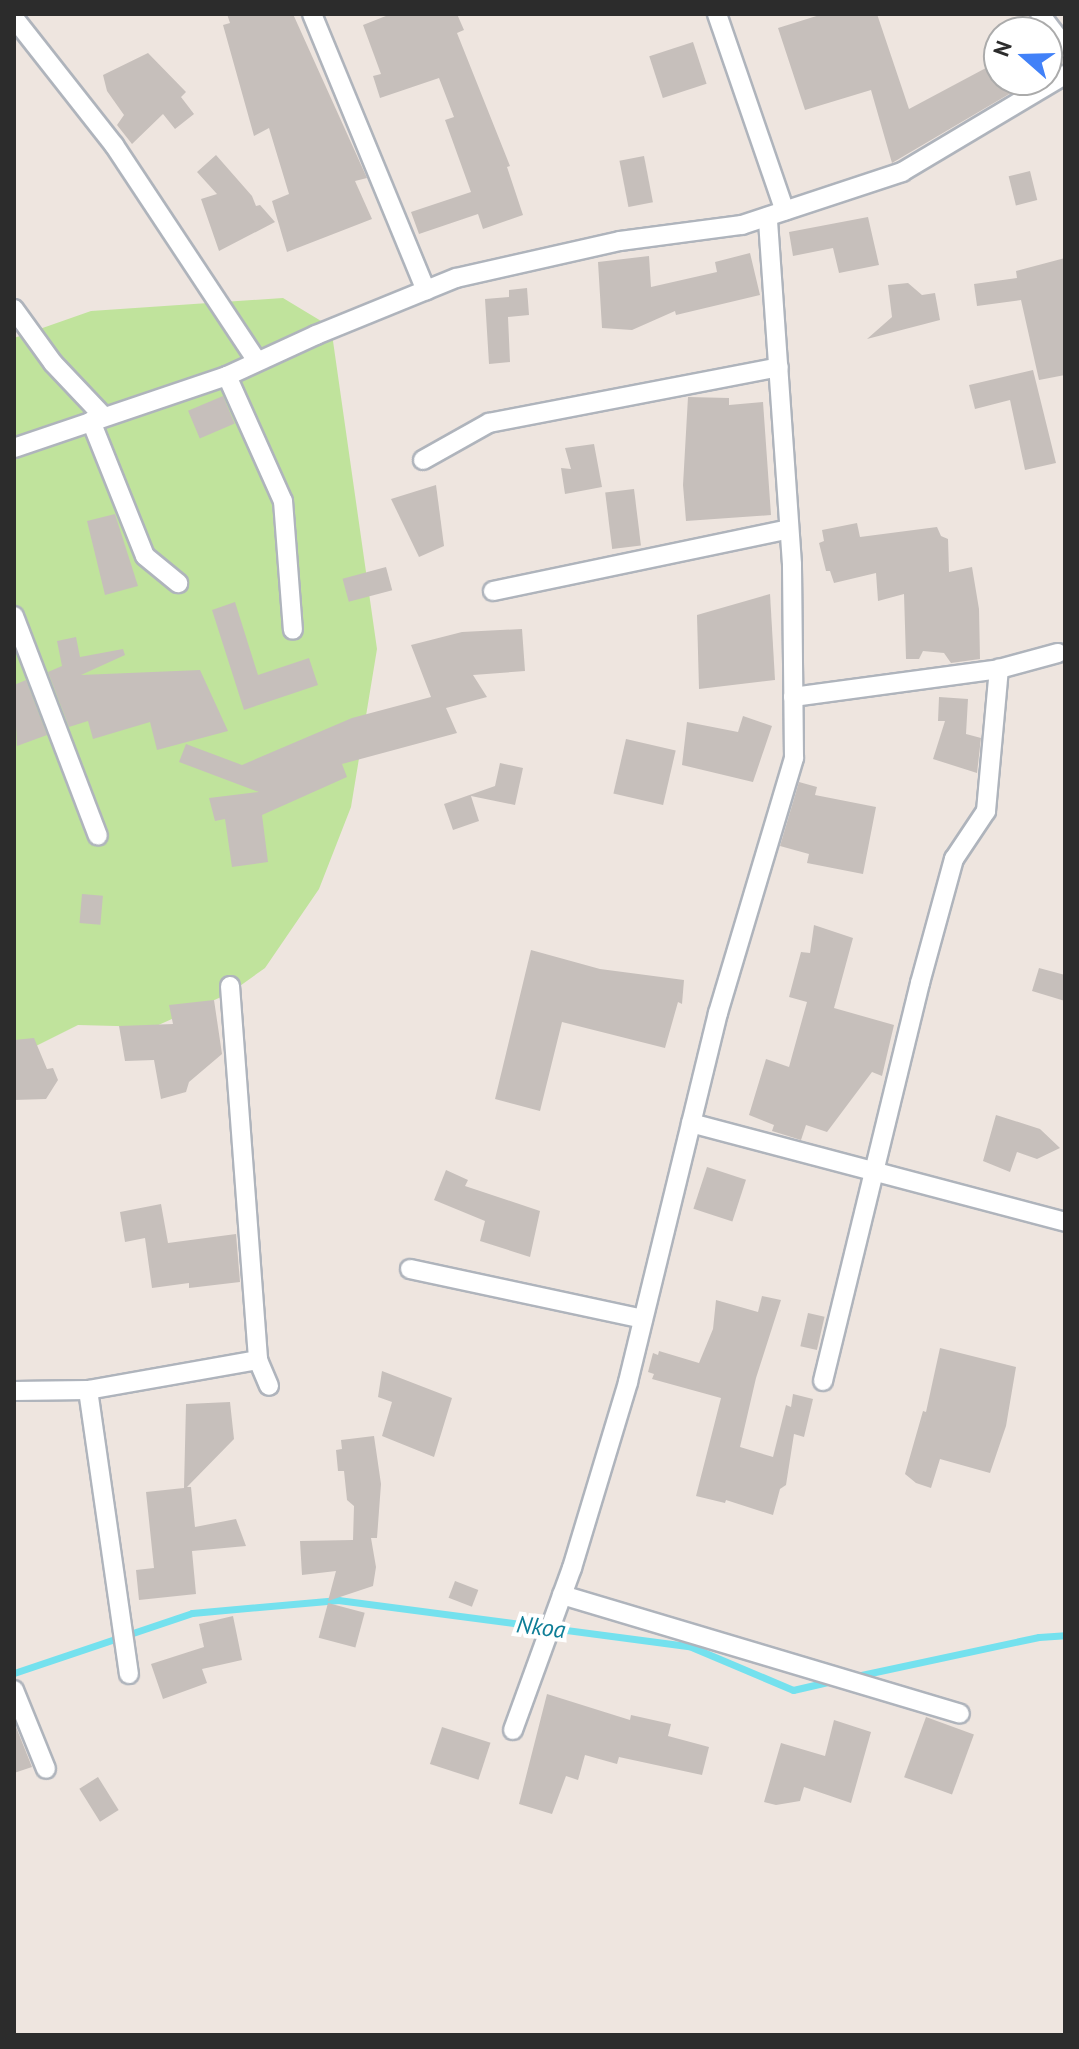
<!DOCTYPE html>
<style>
body{margin:0}
#map{position:relative;width:1079px;height:2049px;overflow:hidden;background:#eee5df;font-family:"PT Sans",sans-serif}
div>[style]{position:absolute}
.green>*{inset:0;background:#c0e39c}
.stream>*{height:7px;margin:-3.5px;padding:0 3.5px;transform-origin:3.5px;border-radius:3.5px;background:#74e1ee}
.building>*{inset:0;background:#c6bfbb;transform-origin:0 0}
.roads{filter:drop-shadow(2px 0 #afb4bc) drop-shadow(-2px 0 #afb4bc) drop-shadow(0 2px #afb4bc) drop-shadow(0 -2px #afb4bc)}
.minor>*{height:18px;margin:-9px;padding:0 9px;transform-origin:9px;border-radius:9px;background:#fff}
span{translate:-50% -50%;white-space:nowrap;text-align:center;line-height:1.15;-webkit-text-stroke:8px #fff;paint-order:stroke}
.water-label{font-size:24px;color:#0f7e97;font-style:italic}
.frame{position:absolute;inset:0;border:16px solid #2c2c2c;pointer-events:none}
.north{position:absolute;left:983px;top:16px;width:80px;height:80px;box-sizing:border-box;background:#fff;border:2px solid #ababab;border-radius:50%;rotate:290deg;font-size:22px;font-weight:700;line-height:32px;text-align:center;color:#2c2c2c}
.north::after{content:'';display:block;margin:auto;width:28px;height:36px;background:#4181f8;clip-path:polygon(50% 0,100% 100%,50% 72%,0 100%)}
</style>
<div id="map">
<div class="green">
<div style="clip-path:polygon(283px 298px,331px 327px,377px 649px,351px 807px,319px 889px,265px 968px,230px 993px,154px 1027px,78px 1025px,14px 1057px,14px 338px,91px 311px)"></div>
</div>
<div class="stream">
<div style="left:14px;top:1673px;width:188px;rotate:-18.6deg"></div>
<div style="left:192px;top:1613px;width:147px;rotate:-5.1deg"></div>
<div style="left:338px;top:1600px;width:354px;rotate:7.5deg"></div>
<div style="left:689px;top:1646px;width:113px;rotate:22.9deg"></div>
<div style="left:793px;top:1690px;width:40px;rotate:-13deg"></div>
<div style="left:852px;top:1677px;width:191px;rotate:-12.1deg"></div>
<div style="left:1039px;top:1637px;width:26px;rotate:-4deg"></div>
</div>
<div class="building">
<div style="clip-path:polygon(227px 14px,293px 14px,367px 178px,355px 181px,372px 219px,287px 252px,272px 201px,289px 194px,269px 128px,254px 136px,223px 25px,230px 23px)"></div>
<div style="clip-path:polygon(391px 14px,457px 14px,464px 30px,457px 33px,510px 166px,507px 167px,523px 215px,483px 229px,478px 214px,419px 234px,411px 212px,471px 192px,445px 120px,454px 117px,439px 78px,380px 98px,373px 76px,381px 74px,363px 25px)"></div>
<div style="clip-path:polygon(823px 14px,877px 14px,909px 109px,999px 61px,999px 80px,1033px 80px,892px 163px,871px 90px,805px 110px,778px 28px)"></div>
<div style="left:693px;top:42px;width:44px;height:46px;rotate:72deg"></div>
<div style="clip-path:polygon(148px 53px,186px 92px,181px 97px,194px 114px,175px 129px,163px 114px,132px 144px,117px 125px,124px 115px,107px 91px,103px 75px)"></div>
<div style="clip-path:polygon(216px 155px,252px 196px,256px 206px,260px 205px,275px 222px,219px 251px,201px 199px,217px 194px,197px 172px)"></div>
<div style="left:644px;top:156px;width:47px;height:25px;rotate:79deg"></div>
<div style="left:1030px;top:171px;width:30px;height:22px;rotate:76deg"></div>
<div style="clip-path:polygon(868px 217px,879px 265px,839px 273px,833px 248px,793px 256px,789px 232px)"></div>
<div style="clip-path:polygon(750px 253px,760px 295px,676px 315px,675px 311px,632px 330px,602px 328px,598px 262px,649px 256px,651px 287px,717px 272px,715px 262px)"></div>
<div style="clip-path:polygon(1065px 258px,1065px 375px,1039px 380px,1021px 300px,977px 306px,974px 284px,1017px 278px,1016px 271px)"></div>
<div style="clip-path:polygon(908px 283px,922px 295px,935px 293px,940px 320px,867px 339px,892px 317px,888px 285px)"></div>
<div style="clip-path:polygon(527px 288px,529px 315px,508px 317px,510px 362px,489px 364px,485px 299px,509px 297px,509px 290px)"></div>
<div style="clip-path:polygon(1033px 370px,1056px 463px,1025px 470px,1010px 400px,975px 409px,969px 385px)"></div>
<div style="left:223px;top:396px;width:30px;height:38px;rotate:67deg"></div>
<div style="clip-path:polygon(688px 397px,729px 398px,729px 405px,763px 402px,771px 515px,686px 521px,683px 485px)"></div>
<div style="clip-path:polygon(594px 444px,602px 487px,565px 494px,561px 468px,571px 469px,565px 448px)"></div>
<div style="clip-path:polygon(436px 485px,444px 546px,419px 557px,391px 499px)"></div>
<div style="left:634px;top:489px;width:57px;height:29px;rotate:83deg"></div>
<div style="clip-path:polygon(115px 514px,138px 586px,105px 595px,87px 521px)"></div>
<div style="clip-path:polygon(857px 523px,860px 537px,937px 527px,941px 536px,948px 539px,949px 572px,972px 567px,979px 609px,980px 659px,951px 663px,944px 653px,923px 651px,919px 659px,906px 659px,904px 594px,878px 601px,876px 573px,834px 583px,830px 571px,826px 571px,819px 543px,824px 541px,822px 530px)"></div>
<div style="left:386px;top:567px;width:24px;height:45px;rotate:75deg"></div>
<div style="clip-path:polygon(770px 594px,775px 680px,699px 689px,697px 615px)"></div>
<div style="clip-path:polygon(235px 602px,258px 675px,309px 658px,318px 685px,244px 710px,212px 610px)"></div>
<div style="clip-path:polygon(522px 629px,525px 671px,473px 675px,487px 697px,446px 708px,457px 733px,342px 764px,347px 777px,262px 815px,268px 862px,232px 867px,225px 819px,215px 821px,209px 798px,259px 792px,179px 762px,186px 744px,242px 765px,352px 718px,431px 697px,411px 645px,462px 632px)"></div>
<div style="clip-path:polygon(76px 637px,80px 657px,123px 649px,125px 655px,81px 675px,200px 670px,228px 731px,157px 750px,150px 722px,93px 739px,88px 721px,69px 727px,48px 672px,62px 666px,57px 641px)"></div>
<div style="clip-path:polygon(26px 680px,47px 735px,17px 746px,14px 685px)"></div>
<div style="clip-path:polygon(939px 697px,968px 699px,966px 734px,981px 738px,977px 773px,933px 759px,945px 721px,938px 721px)"></div>
<div style="clip-path:polygon(743px 716px,772px 726px,753px 782px,682px 765px,687px 722px,738px 732px)"></div>
<div style="left:626px;top:739px;width:51px;height:56px;rotate:13deg"></div>
<div style="clip-path:polygon(500px 763px,523px 768px,515px 805px,471px 796px,479px 821px,453px 830px,444px 804px,495px 786px)"></div>
<div style="clip-path:polygon(799px 782px,817px 787px,815px 795px,876px 807px,863px 874px,807px 863px,809px 854px,780px 846px)"></div>
<div style="left:82px;top:894px;width:21px;height:29px;rotate:5deg"></div>
<div style="clip-path:polygon(814px 925px,853px 938px,834px 1008px,894px 1025px,882px 1076px,872px 1072px,827px 1132px,806px 1125px,801px 1140px,772px 1131px,774px 1125px,749px 1115px,766px 1059px,789px 1067px,807px 1002px,789px 997px,801px 952px,810px 953px)"></div>
<div style="clip-path:polygon(531px 950px,600px 969px,684px 980px,682px 1004px,678px 1002px,665px 1048px,562px 1022px,540px 1111px,495px 1099px)"></div>
<div style="clip-path:polygon(1039px 968px,1065px 975px,1065px 1001px,1032px 991px)"></div>
<div style="clip-path:polygon(214px 1000px,222px 1054px,189px 1082px,186px 1092px,161px 1099px,154px 1060px,125px 1061px,119px 1026px,173px 1024px,169px 1005px)"></div>
<div style="clip-path:polygon(34px 1038px,47px 1069px,53px 1068px,58px 1080px,46px 1099px,14px 1100px,14px 1040px)"></div>
<div style="clip-path:polygon(996px 1115px,1040px 1129px,1060px 1148px,1037px 1159px,1017px 1152px,1010px 1172px,983px 1161px)"></div>
<div style="left:707px;top:1167px;width:41px;height:44px;rotate:18deg"></div>
<div style="clip-path:polygon(446px 1170px,468px 1180px,465px 1186px,540px 1211px,530px 1257px,480px 1241px,485px 1221px,434px 1200px)"></div>
<div style="clip-path:polygon(161px 1204px,168px 1243px,236px 1234px,240px 1282px,189px 1288px,189px 1283px,152px 1288px,145px 1238px,125px 1242px,120px 1212px)"></div>
<div style="clip-path:polygon(762px 1296px,781px 1300px,756px 1378px,740px 1447px,773px 1457px,786px 1405px,791px 1407px,793px 1394px,813px 1399px,804px 1437px,794px 1434px,786px 1485px,780px 1489px,773px 1515px,726px 1500px,725px 1503px,696px 1496px,721px 1398px,652px 1379px,654px 1374px,648px 1372px,653px 1353px,658px 1355px,659px 1351px,699px 1363px,713px 1329px,716px 1300px,758px 1312px)"></div>
<div style="left:808px;top:1313px;width:17px;height:34px;rotate:13deg"></div>
<div style="clip-path:polygon(940px 1348px,1016px 1367px,1006px 1426px,990px 1473px,940px 1459px,931px 1488px,916px 1483px,905px 1474px,923px 1411px,926px 1412px)"></div>
<div style="clip-path:polygon(382px 1371px,452px 1398px,434px 1457px,382px 1436px,392px 1402px,378px 1397px)"></div>
<div style="clip-path:polygon(230px 1402px,234px 1439px,187px 1487px,191px 1487px,195px 1527px,236px 1519px,246px 1546px,192px 1551px,196px 1594px,139px 1600px,136px 1570px,154px 1568px,146px 1492px,184px 1488px,186px 1404px)"></div>
<div style="clip-path:polygon(374px 1436px,381px 1484px,377px 1538px,371px 1538px,376px 1567px,373px 1586px,328px 1601px,336px 1571px,302px 1575px,300px 1541px,353px 1540px,354px 1506px,347px 1500px,344px 1471px,338px 1471px,336px 1450px,342px 1449px,341px 1440px)"></div>
<div style="left:455px;top:1581px;width:25px;height:18px;rotate:21deg"></div>
<div style="left:328px;top:1603px;width:38px;height:36px;rotate:15deg"></div>
<div style="clip-path:polygon(233px 1616px,242px 1660px,202px 1669px,207px 1683px,163px 1699px,151px 1664px,204px 1647px,199px 1624px)"></div>
<div style="clip-path:polygon(547px 1694px,630px 1720px,631px 1715px,671px 1724px,668px 1736px,709px 1747px,702px 1775px,619px 1757px,617px 1764px,585px 1755px,578px 1780px,566px 1776px,552px 1814px,519px 1804px)"></div>
<div style="left:926px;top:1717px;width:51px;height:64px;rotate:20deg"></div>
<div style="clip-path:polygon(834px 1720px,871px 1732px,851px 1803px,804px 1787px,800px 1801px,776px 1805px,764px 1802px,781px 1743px,825px 1756px)"></div>
<div style="clip-path:polygon(14px 1722px,32px 1767px,14px 1773px)"></div>
<div style="left:442px;top:1727px;width:51px;height:39px;rotate:18deg"></div>
<div style="left:98px;top:1777px;width:39px;height:22px;rotate:58deg"></div>
</div>
<div class="roads">
<div class="minor">
<div style="left:312px;top:14px;width:299px;rotate:67.6deg"></div>
<div style="left:717px;top:14px;width:208px;rotate:71deg"></div>
<div style="left:1040px;top:14px;width:41px;rotate:52.9deg"></div>
<div style="left:14px;top:18px;width:162px;rotate:51.8deg"></div>
<div style="left:114px;top:145px;width:259px;rotate:56.5deg"></div>
<div style="left:14px;top:309px;width:67px;rotate:54.2deg"></div>
<div style="left:53px;top:363px;width:74px;rotate:46.6deg"></div>
<div style="left:227px;top:376px;width:137px;rotate:65.9deg"></div>
<div style="left:283px;top:501px;width:129px;rotate:85.6deg"></div>
<div style="left:91px;top:421px;width:145px;rotate:68.2deg"></div>
<div style="left:145px;top:556px;width:43px;rotate:39.3deg"></div>
<div style="left:14px;top:448px;width:225px;rotate:-18.7deg"></div>
<div style="left:227px;top:376px;width:98px;rotate:-24.7deg"></div>
<div style="left:316px;top:335px;width:151px;rotate:-22.2deg"></div>
<div style="left:456px;top:278px;width:168px;rotate:-12.7deg"></div>
<div style="left:620px;top:241px;width:123px;rotate:-7.5deg"></div>
<div style="left:742px;top:225px;width:169px;rotate:-18.3deg"></div>
<div style="left:902px;top:172px;width:190px;rotate:-30.8deg"></div>
<div style="left:423px;top:460px;width:76px;rotate:-29.3deg"></div>
<div style="left:489px;top:423px;width:295px;rotate:-10.9deg"></div>
<div style="left:493px;top:591px;width:302px;rotate:-11.8deg"></div>
<div style="left:14px;top:616px;width:235px;rotate:69.1deg"></div>
<div style="left:793px;top:697px;width:208px;rotate:-7.7deg"></div>
<div style="left:999px;top:669px;width:61px;rotate:-15.2deg"></div>
<div style="left:230px;top:986px;width:375px;rotate:85.7deg"></div>
<div style="left:258px;top:1360px;width:28px;rotate:67deg"></div>
<div style="left:691px;top:1123px;width:387px;rotate:14.8deg"></div>
<div style="left:410px;top:1269px;width:238px;rotate:12.1deg"></div>
<div style="left:823px;top:1381px;width:410px;rotate:-76.3deg"></div>
<div style="left:920px;top:983px;width:129px;rotate:-74.7deg"></div>
<div style="left:954px;top:859px;width:58px;rotate:-56.3deg"></div>
<div style="left:986px;top:811px;width:143px;rotate:-84.8deg"></div>
<div style="left:88px;top:1390px;width:287px;rotate:81.8deg"></div>
<div style="left:14px;top:1391px;width:74px;rotate:-0.8deg"></div>
<div style="left:88px;top:1390px;width:173px;rotate:-10deg"></div>
<div style="left:562px;top:1595px;width:415px;rotate:16.6deg"></div>
<div style="left:14px;top:1690px;width:85px;rotate:67.9deg"></div>
<div style="left:513px;top:1730px;width:172px;rotate:-70deg"></div>
<div style="left:572px;top:1568px;width:194px;rotate:-73.2deg"></div>
<div style="left:628px;top:1382px;width:380px;rotate:-76.3deg"></div>
<div style="left:718px;top:1013px;width:266px;rotate:-73.4deg"></div>
<div style="left:794px;top:758px;width:194px;rotate:-90.6deg"></div>
<div style="left:792px;top:564px;width:348px;rotate:-94deg"></div>
</div>
</div>
<div class="water-label">
<span style="left:541px;top:1627px;rotate:7deg">Nkoa</span>
</div>
<div class="frame"></div>
<div class="north">N</div>
</div>
